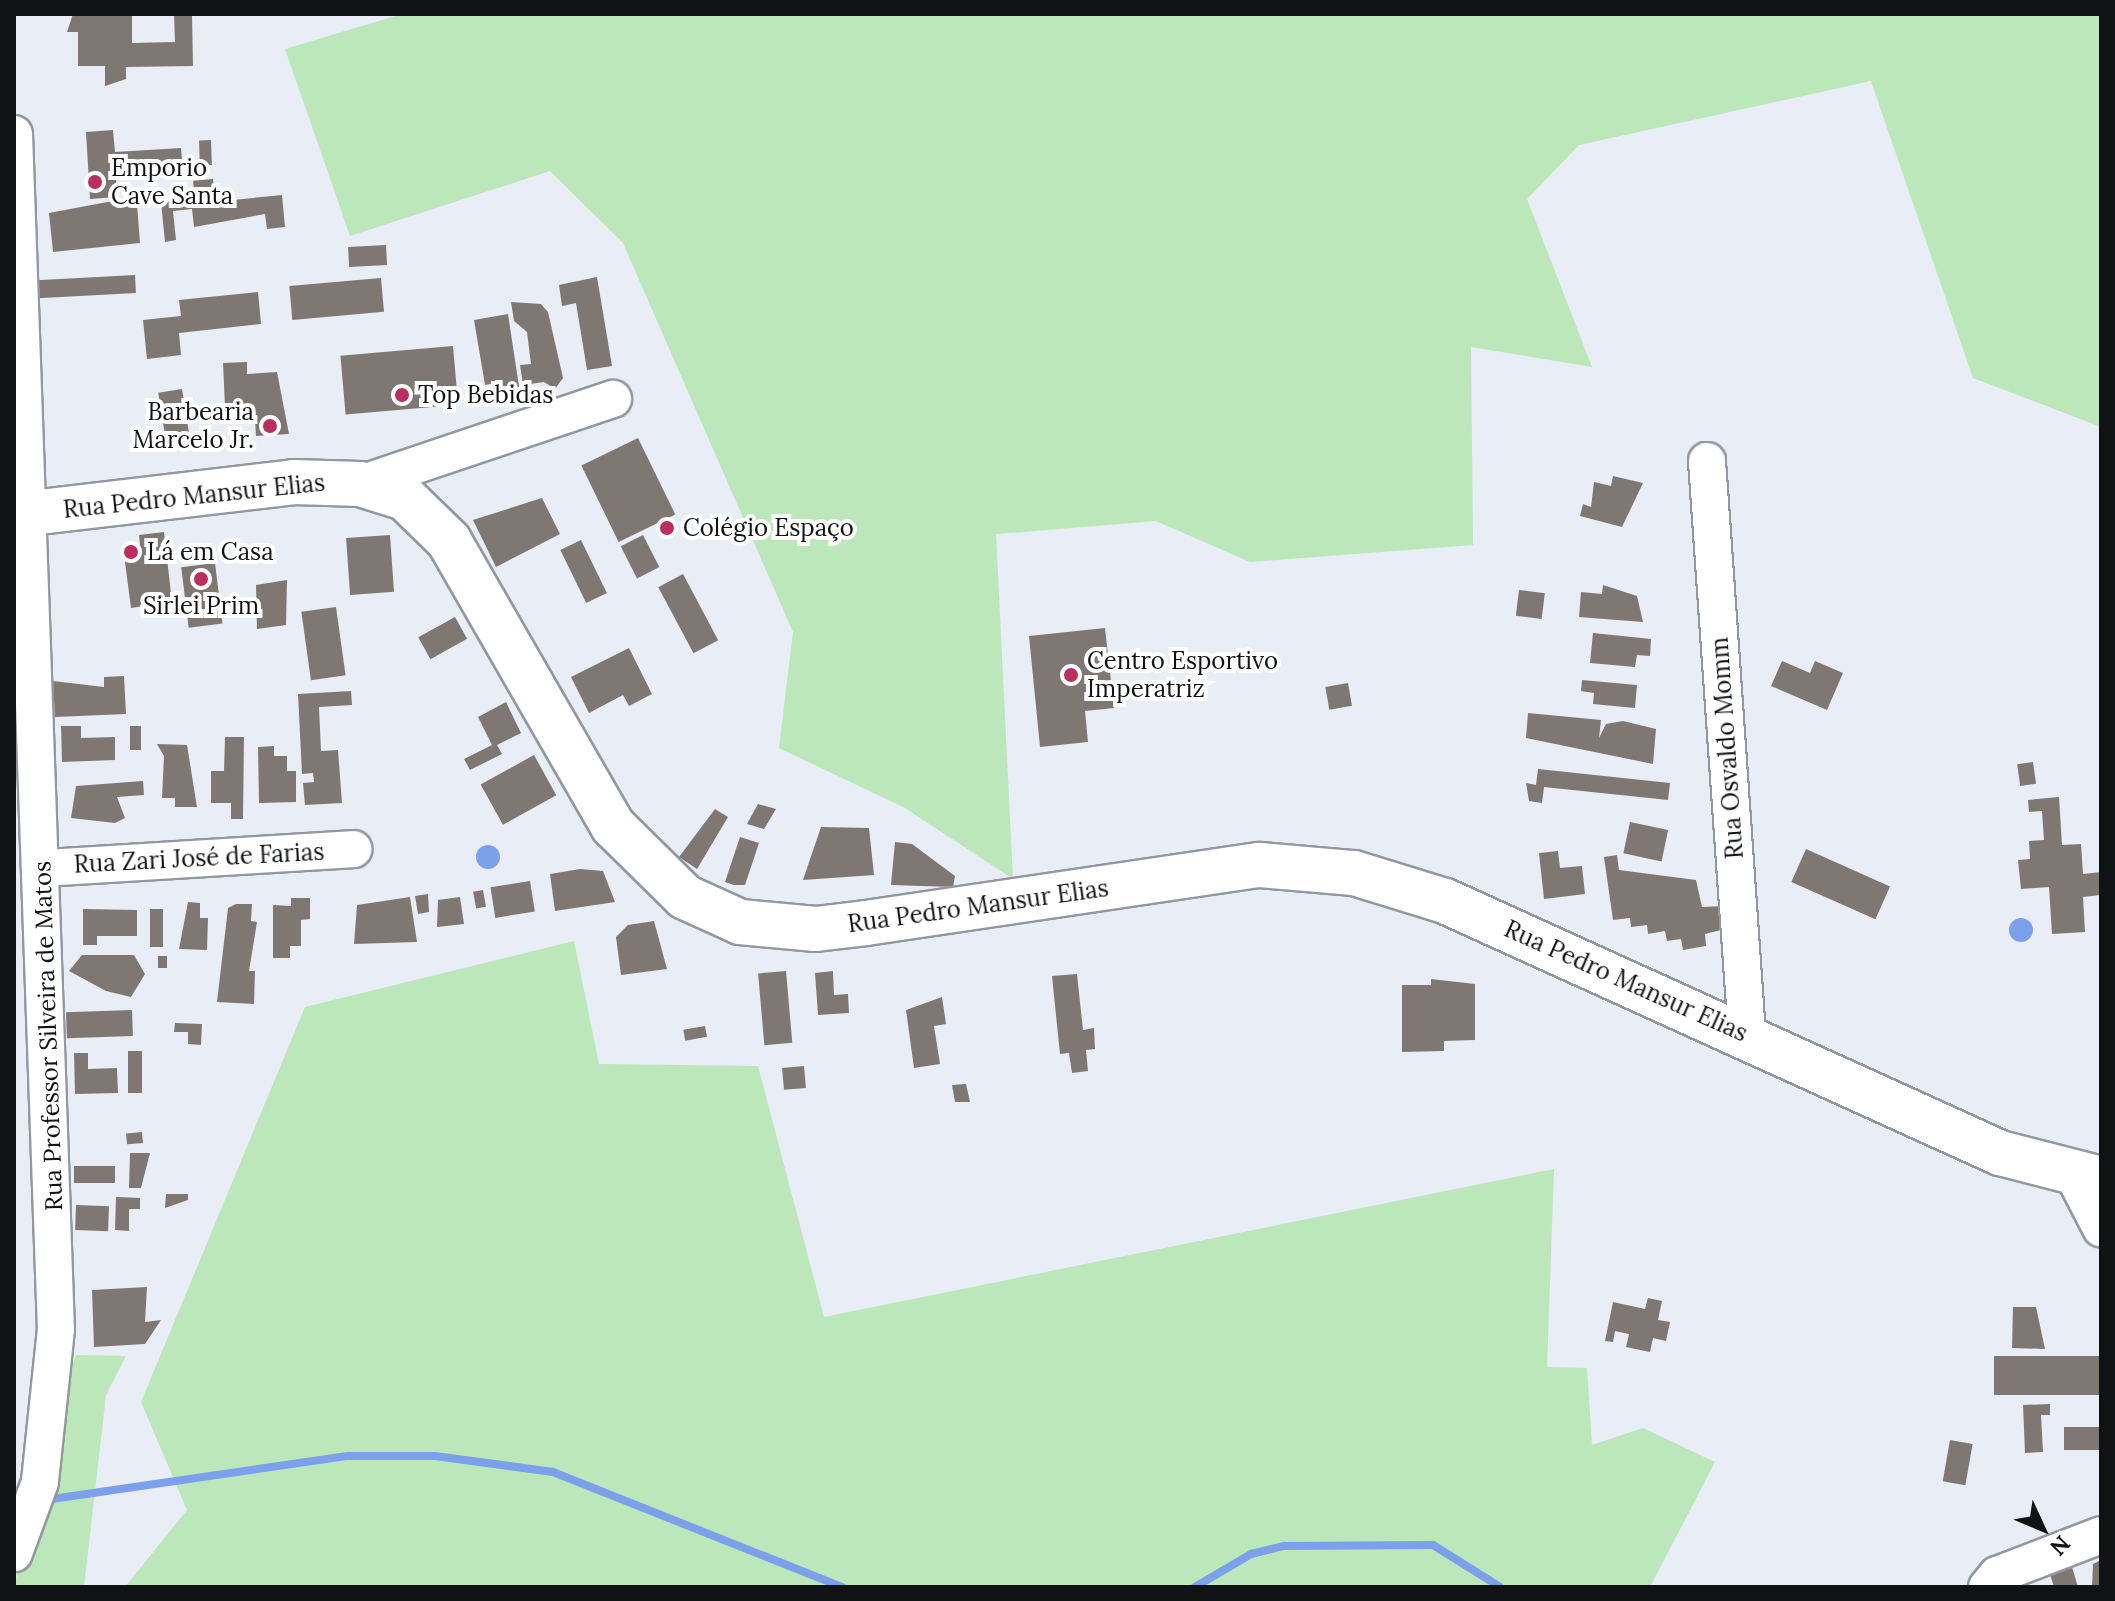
<!DOCTYPE html>
<meta charset="utf-8">
<style>
body{margin:0}
#map{position:relative;width:2115px;height:1601px;overflow:hidden;background:#e8edf6;font-family:Lora,serif}
div>[style]{position:absolute}
.green>*{inset:0;background:#bbe7ba}
.water>*{inset:0;background:#7da0eb}
.round{border-radius:50%}
.stream>*{height:8px;margin:-4px;padding:0 4px;transform-origin:4px;border-radius:4px;background:#7da0eb}
.building>*{inset:0;background:#7f7872;transform-origin:0 0}
.roads{filter:drop-shadow(2px 0 #9398a0) drop-shadow(-2px 0 #9398a0) drop-shadow(0 2px #9398a0) drop-shadow(0 -2px #9398a0)}
.minor>*{height:36px;margin:-18px;padding:0 18px;transform-origin:18px;border-radius:18px;background:#fff}
.major>*{height:44px;margin:-22px;padding:0 22px;transform-origin:22px;border-radius:22px;background:#fff}
.dots>*{width:22px;height:22px;translate:-50% -50%;box-sizing:border-box;border:4px solid #fff;border-radius:50%}
span{translate:-50% -50%;white-space:nowrap;text-align:center;line-height:1.15;-webkit-text-stroke:8px #fff;paint-order:stroke}
.poi-label{font-size:24px;color:#101214}
.left{translate:0 -50%;text-align:left}
.right{translate:-100% -50%;text-align:right}
.street-label{font-size:24px;color:#101214}
.frame{position:absolute;inset:0;border:16px solid #101214;pointer-events:none}
.north{position:absolute;left:2003px;top:1489px;width:80px;height:80px;-webkit-text-stroke:6px #fff;paint-order:stroke;rotate:134deg;font-size:22px;font-weight:700;line-height:32px;text-align:center;color:#101214}
.north::after{content:'';display:block;margin:auto;width:28px;height:36px;background:#101214;clip-path:polygon(50% 0,100% 100%,50% 72%,0 100%)}
</style>
<div id="map">
<div class="green">
<div style="clip-path:polygon(402px 14px,2101px 14px,2101px 427px,1973px 378px,1871px 81px,1579px 145px,1527px 199px,1592px 367px,1471px 347px,1473px 545px,1250px 562px,1156px 521px,996px 534px,1013px 879px,905px 808px,779px 748px,793px 632px,623px 243px,550px 171px,350px 236px,285px 49px)"></div>
<div style="clip-path:polygon(574px 941px,599px 1064px,758px 1066px,824px 1317px,1554px 1169px,1547px 1367px,1587px 1368px,1592px 1445px,1643px 1428px,1715px 1462px,1650px 1587px,125px 1587px,187px 1510px,141px 1402px,305px 1007px)"></div>
<div style="clip-path:polygon(76px 1355px,126px 1356px,106px 1395px,84px 1587px,14px 1587px,59px 1398px)"></div>
</div>
<div class="water">
<div class="round" style="left:476px;top:845px;width:24px;height:24px"></div>
<div class="round" style="left:2009px;top:918px;width:24px;height:24px"></div>
</div>
<div class="stream">
<div style="left:52px;top:1499px;width:299px;rotate:-8.3deg"></div>
<div style="left:348px;top:1456px;width:87px"></div>
<div style="left:435px;top:1456px;width:119px;rotate:7.7deg"></div>
<div style="left:553px;top:1472px;width:311px;rotate:21.7deg"></div>
<div style="left:1195px;top:1587px;width:65px;rotate:-30.5deg"></div>
<div style="left:1251px;top:1554px;width:34px;rotate:-14deg"></div>
<div style="left:1284px;top:1546px;width:149px;rotate:-0.4deg"></div>
<div style="left:1433px;top:1545px;width:79px;rotate:32.1deg"></div>
</div>
<div class="building">
<div style="clip-path:polygon(73px 14px,132px 14px,132px 43px,175px 42px,174px 14px,192px 14px,193px 66px,126px 67px,126px 79px,105px 86px,105px 66px,78px 66px,78px 32px,67px 32px)"></div>
<div style="clip-path:polygon(113px 130px,115px 152px,181px 148px,183px 171px,116px 176px,117px 197px,90px 199px,86px 132px)"></div>
<div style="left:211px;top:140px;width:25px;height:12px;rotate:88deg"></div>
<div style="left:213px;top:179px;width:12px;height:20px;rotate:85deg"></div>
<div style="clip-path:polygon(233px 194px,233px 200px,282px 195px,285px 227px,267px 229px,265px 214px,194px 227px,192px 209px,173px 211px,176px 240px,165px 242px,161px 202px)"></div>
<div style="clip-path:polygon(118px 200px,119px 206px,137px 204px,140px 243px,53px 252px,49px 213px)"></div>
<div style="left:386px;top:245px;width:20px;height:38px;rotate:87deg"></div>
<div style="left:135px;top:275px;width:18px;height:108px;rotate:87deg"></div>
<div style="clip-path:polygon(597px 277px,612px 366px,587px 370px,576px 303px,562px 306px,559px 285px)"></div>
<div style="left:381px;top:278px;width:34px;height:92px;rotate:85deg"></div>
<div style="clip-path:polygon(258px 292px,261px 324px,179px 333px,181px 355px,147px 359px,143px 320px,181px 316px,179px 300px)"></div>
<div style="clip-path:polygon(511px 302px,541px 304px,548px 312px,563px 378px,555px 389px,544px 382px,523px 385px,520px 365px,531px 364px,527px 332px,514px 321px)"></div>
<div style="clip-path:polygon(508px 314px,520px 393px,504px 395px,502px 382px,485px 385px,474px 320px)"></div>
<div style="left:453px;top:346px;width:59px;height:113px;rotate:85deg"></div>
<div style="clip-path:polygon(247px 362px,247px 374px,277px 372px,289px 434px,256px 436px,254px 405px,225px 407px,223px 363px)"></div>
<div style="left:182px;top:389px;width:58px;height:24px;rotate:81deg"></div>
<div style="left:638px;top:438px;width:85px;height:63px;rotate:64deg"></div>
<div style="clip-path:polygon(1613px 476px,1643px 483px,1622px 527px,1580px 516px,1583px 504px,1591px 507px,1594px 482px,1611px 486px)"></div>
<div style="clip-path:polygon(542px 498px,560px 534px,496px 567px,473px 520px)"></div>
<div style="clip-path:polygon(164px 532px,172px 602px,131px 608px,123px 547px,140px 545px,139px 535px)"></div>
<div style="left:390px;top:535px;width:57px;height:44px;rotate:86deg"></div>
<div style="left:643px;top:535px;width:36px;height:25px;rotate:63deg"></div>
<div style="left:581px;top:540px;width:59px;height:23px;rotate:64deg"></div>
<div style="left:215px;top:563px;width:61px;height:34px;rotate:83deg"></div>
<div style="left:683px;top:574px;width:75px;height:28px;rotate:62deg"></div>
<div style="clip-path:polygon(287px 580px,286px 625px,257px 629px,256px 585px)"></div>
<div style="clip-path:polygon(1603px 585px,1637px 596px,1643px 622px,1579px 617px,1581px 592px,1602px 594px)"></div>
<div style="left:1519px;top:590px;width:26px;height:26px;rotate:7deg"></div>
<div style="left:336px;top:607px;width:69px;height:35px;rotate:82deg"></div>
<div style="left:455px;top:617px;width:25px;height:42px;rotate:61deg"></div>
<div style="clip-path:polygon(1105px 628px,1114px 708px,1085px 711px,1088px 742px,1040px 747px,1029px 636px)"></div>
<div style="clip-path:polygon(1593px 633px,1651px 639px,1650px 656px,1637px 655px,1635px 667px,1590px 663px)"></div>
<div style="clip-path:polygon(629px 648px,652px 694px,629px 706px,623px 695px,589px 713px,571px 677px)"></div>
<div style="clip-path:polygon(1782px 661px,1810px 673px,1815px 661px,1843px 673px,1827px 710px,1771px 686px)"></div>
<div style="clip-path:polygon(124px 676px,126px 714px,55px 717px,53px 681px,104px 687px,104px 677px)"></div>
<div style="clip-path:polygon(1582px 680px,1637px 685px,1635px 708px,1593px 704px,1594px 693px,1581px 691px)"></div>
<div style="left:1348px;top:683px;width:23px;height:23px;rotate:80deg"></div>
<div style="clip-path:polygon(351px 691px,352px 705px,319px 707px,321px 751px,338px 750px,342px 803px,305px 805px,303px 783px,314px 782px,313px 773px,302px 774px,298px 694px)"></div>
<div style="clip-path:polygon(506px 702px,521px 733px,497px 745px,502px 754px,470px 770px,464px 759px,492px 745px,478px 717px)"></div>
<div style="clip-path:polygon(1528px 713px,1601px 720px,1599px 738px,1606px 724px,1623px 721px,1656px 729px,1653px 764px,1526px 738px)"></div>
<div style="clip-path:polygon(61px 726px,81px 726px,81px 738px,115px 737px,115px 760px,62px 762px)"></div>
<div style="left:130px;top:726px;width:11px;height:24px"></div>
<div style="clip-path:polygon(225px 737px,244px 737px,243px 819px,231px 819px,231px 803px,211px 803px,211px 771px,224px 771px)"></div>
<div style="clip-path:polygon(157px 744px,187px 745px,197px 807px,175px 807px,175px 798px,162px 798px,164px 756px)"></div>
<div style="clip-path:polygon(274px 746px,274px 756px,287px 756px,287px 771px,296px 771px,296px 802px,259px 803px,258px 747px)"></div>
<div style="left:534px;top:755px;width:46px;height:61px;rotate:61deg"></div>
<div style="left:2033px;top:762px;width:22px;height:16px;rotate:82deg"></div>
<div style="clip-path:polygon(1538px 769px,1670px 783px,1668px 800px,1544px 787px,1542px 803px,1529px 801px,1526px 783px,1536px 785px)"></div>
<div style="clip-path:polygon(143px 781px,144px 795px,117px 797px,125px 818px,115px 823px,71px 818px,76px 786px)"></div>
<div style="clip-path:polygon(2059px 797px,2062px 845px,2081px 844px,2083px 874px,2101px 872px,2101px 895px,2083px 897px,2085px 932px,2052px 934px,2049px 887px,2021px 889px,2018px 860px,2030px 859px,2029px 841px,2044px 840px,2042px 811px,2029px 812px,2028px 800px)"></div>
<div style="clip-path:polygon(758px 804px,776px 809px,764px 829px,747px 824px)"></div>
<div style="clip-path:polygon(715px 809px,728px 817px,697px 869px,679px 857px)"></div>
<div style="left:1630px;top:822px;width:39px;height:32px;rotate:12deg"></div>
<div style="clip-path:polygon(821px 827px,869px 828px,874px 875px,803px 880px)"></div>
<div style="clip-path:polygon(740px 837px,759px 843px,745px 885px,734px 885px,725px 882px)"></div>
<div style="clip-path:polygon(895px 842px,912px 844px,955px 876px,953px 887px,891px 885px)"></div>
<div style="left:1806px;top:849px;width:92px;height:36px;rotate:24deg"></div>
<div style="clip-path:polygon(1558px 851px,1560px 868px,1582px 866px,1585px 894px,1544px 899px,1539px 853px)"></div>
<div style="clip-path:polygon(1617px 855px,1619px 870px,1696px 880px,1702px 907px,1724px 906px,1725px 929px,1705px 934px,1706px 946px,1683px 950px,1681px 939px,1667px 941px,1665px 931px,1648px 934px,1647px 925px,1631px 927px,1630px 918px,1613px 920px,1604px 857px)"></div>
<div style="clip-path:polygon(580px 869px,603px 871px,615px 902px,555px 911px,550px 874px)"></div>
<div style="left:530px;top:881px;width:31px;height:40px;rotate:81deg"></div>
<div style="left:483px;top:890px;width:17px;height:10px;rotate:80deg"></div>
<div style="clip-path:polygon(428px 894px,429px 912px,418px 914px,415px 896px)"></div>
<div style="clip-path:polygon(410px 897px,417px 942px,354px 944px,357px 905px)"></div>
<div style="clip-path:polygon(460px 897px,464px 924px,437px 927px,438px 900px)"></div>
<div style="clip-path:polygon(291px 898px,310px 898px,310px 919px,301px 920px,301px 946px,290px 946px,290px 958px,273px 958px,273px 905px,291px 906px)"></div>
<div style="clip-path:polygon(188px 902px,200px 903px,200px 918px,208px 918px,207px 950px,179px 949px)"></div>
<div style="clip-path:polygon(236px 904px,252px 904px,251px 921px,257px 922px,249px 971px,255px 971px,254px 1004px,217px 1002px,228px 908px)"></div>
<div style="clip-path:polygon(83px 909px,137px 910px,137px 936px,97px 936px,97px 945px,83px 945px)"></div>
<div style="left:150px;top:909px;width:13px;height:38px"></div>
<div style="clip-path:polygon(654px 921px,667px 969px,621px 975px,616px 937px,628px 925px)"></div>
<div style="clip-path:polygon(82px 955px,134px 955px,145px 974px,131px 997px,106px 991px,69px 971px)"></div>
<div style="left:158px;top:956px;width:9px;height:12px"></div>
<div style="left:786px;top:971px;width:72px;height:28px;rotate:85deg"></div>
<div style="clip-path:polygon(833px 971px,834px 995px,848px 994px,849px 1013px,818px 1015px,815px 973px)"></div>
<div style="clip-path:polygon(1077px 974px,1083px 1030px,1094px 1028px,1095px 1049px,1086px 1050px,1088px 1071px,1072px 1073px,1069px 1053px,1060px 1054px,1052px 976px)"></div>
<div style="clip-path:polygon(1431px 979px,1475px 984px,1475px 1040px,1444px 1041px,1444px 1051px,1402px 1052px,1402px 985px,1431px 985px)"></div>
<div style="clip-path:polygon(942px 997px,946px 1024px,934px 1026px,940px 1064px,914px 1068px,906px 1010px)"></div>
<div style="left:132px;top:1010px;width:26px;height:66px;rotate:88deg"></div>
<div style="clip-path:polygon(175px 1023px,202px 1024px,201px 1045px,188px 1044px,188px 1032px,174px 1032px)"></div>
<div style="left:705px;top:1026px;width:11px;height:22px;rotate:80deg"></div>
<div style="left:128px;top:1051px;width:14px;height:42px"></div>
<div style="clip-path:polygon(74px 1053px,88px 1053px,88px 1069px,117px 1068px,118px 1093px,75px 1094px)"></div>
<div style="left:804px;top:1066px;width:22px;height:22px;rotate:85deg"></div>
<div style="clip-path:polygon(966px 1084px,970px 1102px,955px 1102px,952px 1085px)"></div>
<div style="left:142px;top:1132px;width:11px;height:16px;rotate:85deg"></div>
<div style="clip-path:polygon(130px 1153px,150px 1153px,141px 1188px,129px 1188px)"></div>
<div style="left:74px;top:1166px;width:41px;height:17px"></div>
<div style="clip-path:polygon(166px 1194px,188px 1194px,188px 1200px,165px 1208px)"></div>
<div style="clip-path:polygon(116px 1197px,140px 1198px,140px 1209px,129px 1209px,129px 1231px,115px 1230px)"></div>
<div style="left:76px;top:1205px;width:33px;height:25px;rotate:2deg"></div>
<div style="clip-path:polygon(147px 1287px,145px 1322px,161px 1320px,145px 1344px,94px 1347px,92px 1290px)"></div>
<div style="clip-path:polygon(1648px 1298px,1662px 1301px,1658px 1320px,1670px 1322px,1666px 1341px,1653px 1338px,1650px 1352px,1626px 1347px,1629px 1334px,1615px 1331px,1613px 1342px,1605px 1341px,1613px 1302px,1645px 1309px)"></div>
<div style="clip-path:polygon(2013px 1307px,2036px 1307px,2045px 1349px,2012px 1348px)"></div>
<div style="left:2101px;top:1356px;width:39px;height:107px;rotate:90deg"></div>
<div style="clip-path:polygon(2050px 1404px,2050px 1415px,2041px 1415px,2043px 1452px,2025px 1453px,2023px 1405px)"></div>
<div style="left:2064px;top:1427px;width:37px;height:23px"></div>
<div style="left:1950px;top:1440px;width:23px;height:42px;rotate:10deg"></div>
<div style="clip-path:polygon(2101px 1560px,2101px 1587px,2092px 1587px,2093px 1564px)"></div>
<div style="clip-path:polygon(2072px 1567px,2078px 1587px,2054px 1587px,2050px 1574px)"></div>
</div>
<div class="roads">
<div class="minor">
<div style="left:14px;top:134px;width:1196px;rotate:87.99deg"></div>
<div style="left:56px;top:1329px;width:154px;rotate:96deg"></div>
<div style="left:40px;top:1482px;width:76px;rotate:110.1deg"></div>
<div style="left:1707px;top:461px;width:574px;rotate:86.01deg"></div>
<div style="left:360px;top:484px;width:267px;rotate:-18.6deg"></div>
<div style="left:44px;top:868px;width:310px;rotate:-3.5deg"></div>
<div style="left:2074px;top:1176px;width:59px;rotate:62.6deg"></div>
<div style="left:1987px;top:1587px;width:16px;rotate:-50deg"></div>
<div style="left:1997px;top:1575px;width:111px;rotate:-21deg"></div>
</div>
<div class="major">
<div style="left:14px;top:515px;width:282px;rotate:-6.7deg"></div>
<div style="left:294px;top:482px;width:66px;rotate:1.7deg"></div>
<div style="left:360px;top:484px;width:47px;rotate:17.3deg"></div>
<div style="left:405px;top:498px;width:62px;rotate:44.3deg"></div>
<div style="left:449px;top:541px;width:329px;rotate:60.1deg"></div>
<div style="left:613px;top:826px;width:101px;rotate:44.6deg"></div>
<div style="left:685px;top:897px;width:60px;rotate:24.4deg"></div>
<div style="left:740px;top:922px;width:76px;rotate:5.3deg"></div>
<div style="left:816px;top:929px;width:50px;rotate:-6.8deg"></div>
<div style="left:866px;top:923px;width:398px;rotate:-8.4deg"></div>
<div style="left:1260px;top:865px;width:94px;rotate:4.9deg"></div>
<div style="left:1354px;top:873px;width:95px;rotate:17.1deg"></div>
<div style="left:1445px;top:901px;width:610px;rotate:24.42deg"></div>
<div style="left:2000px;top:1153px;width:104px;rotate:14.4deg"></div>
</div>
</div>
<div class="dots">
<div style="left:95px;top:182px;background:#bc2e5f"></div>
<div style="left:402px;top:395px;background:#bc2e5f"></div>
<div style="left:270px;top:426px;background:#bc2e5f"></div>
<div style="left:667px;top:528px;background:#bc2e5f"></div>
<div style="left:131px;top:552px;background:#bc2e5f"></div>
<div style="left:201px;top:579px;background:#bc2e5f"></div>
<div style="left:1071px;top:675px;background:#bc2e5f"></div>
</div>
<div class="poi-label">
<span class="left" style="left:111px;top:182px">Emporio<br>Cave Santa</span>
<span class="left" style="left:418px;top:395px">Top Bebidas</span>
<span class="right" style="left:254px;top:426px">Barbearia<br>Marcelo Jr.</span>
<span class="left" style="left:683px;top:528px">Colégio Espaço</span>
<span class="left" style="left:147px;top:552px">Lá em Casa</span>
<span style="left:201px;top:606px">Sirlei Prim</span>
<span class="left" style="left:1087px;top:675px">Centro Esportivo<br>Imperatriz</span>
</div>
<div class="street-label">
<span style="left:194px;top:496px;rotate:-6deg">Rua Pedro Mansur Elias</span>
<span style="left:1727px;top:748px;rotate:-94deg">Rua Osvaldo Momm</span>
<span style="left:199px;top:858px;rotate:-3deg">Rua Zari José de Farias</span>
<span style="left:978px;top:906px;rotate:-8deg">Rua Pedro Mansur Elias</span>
<span style="left:1626px;top:981px;rotate:24deg">Rua Pedro Mansur Elias</span>
<span style="left:48px;top:1036px;rotate:-92deg">Rua Professor Silveira de Matos</span>
</div>
<div class="frame"></div>
<div class="north">N</div>
</div>
